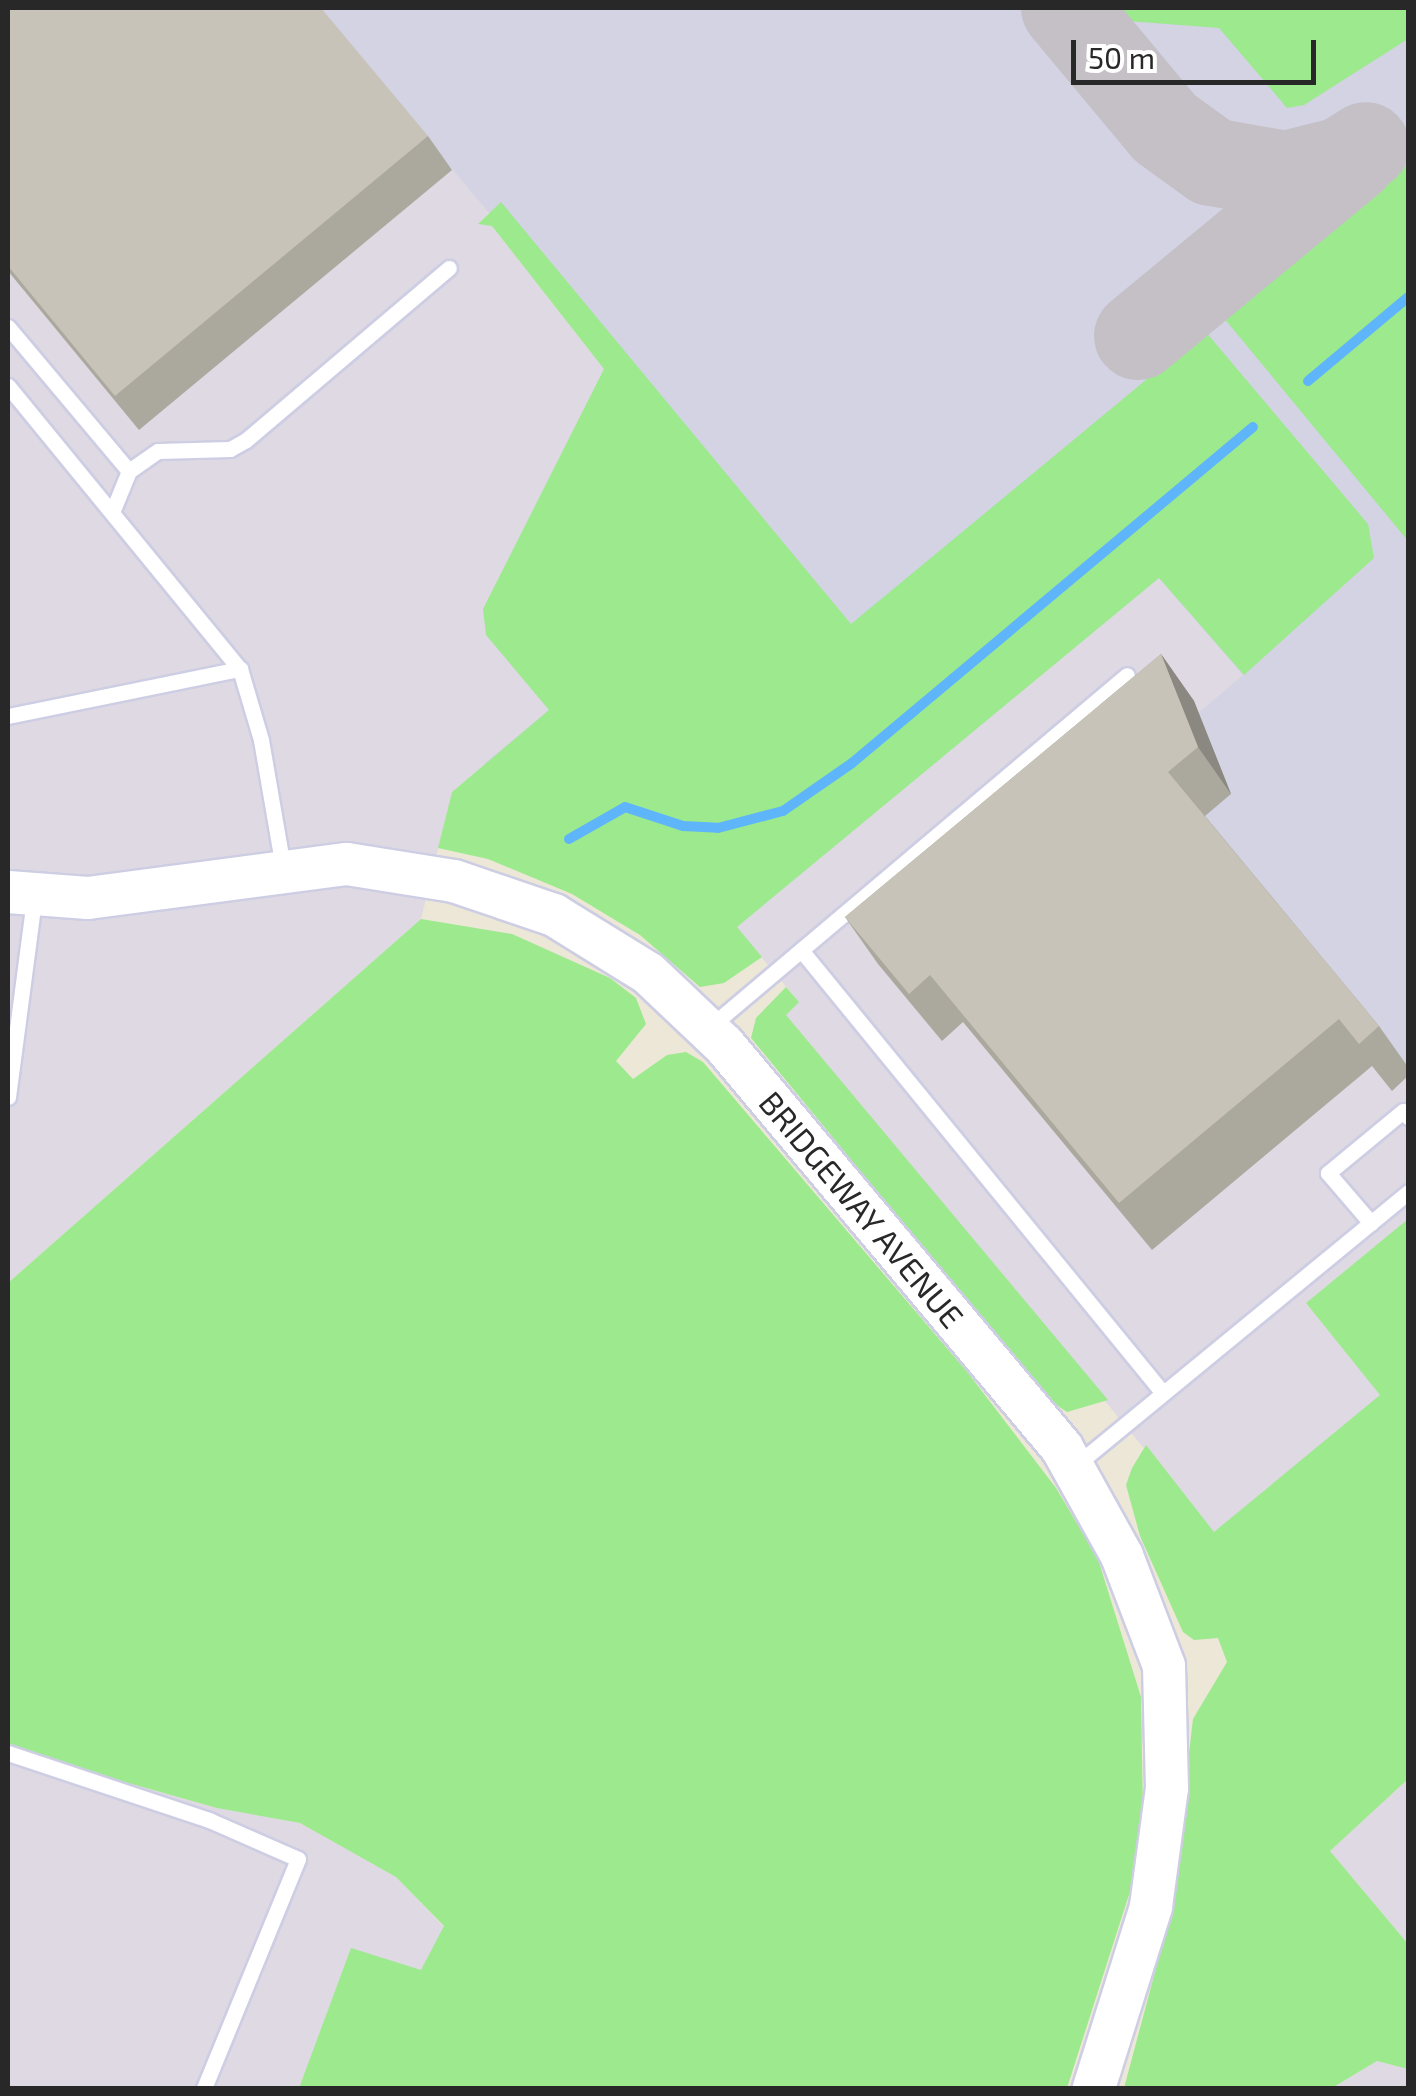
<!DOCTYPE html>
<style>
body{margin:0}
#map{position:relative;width:1416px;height:2096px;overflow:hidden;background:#ece7d7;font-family:"Exo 2",sans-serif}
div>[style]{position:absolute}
.industrial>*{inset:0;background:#ded9e3}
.airport>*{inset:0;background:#d3d3e4}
.green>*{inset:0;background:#9ce98e}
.stream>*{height:10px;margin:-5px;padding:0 5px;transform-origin:5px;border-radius:5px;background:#5fb5fa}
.taxiway>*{height:88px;margin:-44px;padding:0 44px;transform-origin:44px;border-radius:44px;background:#c4c0c6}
.roads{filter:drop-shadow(2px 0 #cdcde3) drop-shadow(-2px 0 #cdcde3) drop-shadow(0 2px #cdcde3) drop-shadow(0 -2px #cdcde3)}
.lane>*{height:15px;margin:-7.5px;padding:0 7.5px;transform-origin:7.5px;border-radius:7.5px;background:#fff}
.secondary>*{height:42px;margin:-21px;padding:0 21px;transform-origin:21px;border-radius:21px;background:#fff}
.wall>*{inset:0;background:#aba89e}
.shaded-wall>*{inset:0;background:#8b8881}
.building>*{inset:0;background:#c7c3b8}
span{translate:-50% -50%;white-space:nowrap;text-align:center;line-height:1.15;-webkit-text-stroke:8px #fff;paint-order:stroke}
.street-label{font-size:32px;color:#282828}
.frame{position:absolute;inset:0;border:10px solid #282828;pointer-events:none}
.scale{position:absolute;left:1071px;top:40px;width:245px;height:45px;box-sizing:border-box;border:5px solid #282828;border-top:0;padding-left:12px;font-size:30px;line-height:35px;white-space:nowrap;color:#282828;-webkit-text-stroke:8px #fff;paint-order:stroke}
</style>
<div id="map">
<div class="industrial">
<div style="clip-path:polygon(8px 8px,316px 8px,489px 213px,479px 223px,492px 226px,604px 369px,483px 609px,486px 635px,549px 710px,452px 792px,421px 919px,8px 1283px)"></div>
<div style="clip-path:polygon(1408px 541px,1408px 1219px,1306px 1303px,1381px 1395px,1214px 1533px,785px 1014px,799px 1002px,736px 927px,1159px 578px)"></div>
<div style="clip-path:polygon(8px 1749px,217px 1808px,300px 1823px,396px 1877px,444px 1927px,422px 1971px,351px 1949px,299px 2088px,8px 2088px)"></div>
<div style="clip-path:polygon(1408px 1779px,1408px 1944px,1330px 1851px)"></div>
<div style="clip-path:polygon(1377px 2061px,1408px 2069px,1408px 2088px,1332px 2088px)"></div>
</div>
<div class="airport">
<div style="clip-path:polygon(316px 8px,1408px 8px,1408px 1068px,1201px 819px,1207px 813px,1156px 749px,1243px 675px,1159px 578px,736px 927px,484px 764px,549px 710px,486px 635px,483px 609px,604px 369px,489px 213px)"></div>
</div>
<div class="green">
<div style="clip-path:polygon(1116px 8px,1408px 8px,1408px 39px,1304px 105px,1287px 108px,1219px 28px,1127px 21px)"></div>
<div style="clip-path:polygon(1408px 162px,1408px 541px,1223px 317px)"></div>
<div style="clip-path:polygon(501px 202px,851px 624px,1205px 331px,1368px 524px,1374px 558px,1244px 675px,1159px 578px,737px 927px,762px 957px,724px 983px,700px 987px,640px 935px,572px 894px,488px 859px,438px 848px,452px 792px,549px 710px,486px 635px,483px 609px,604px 369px,492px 226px,478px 224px)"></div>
<div style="clip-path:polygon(421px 919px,512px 934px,610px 978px,636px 998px,646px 1024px,616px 1061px,633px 1079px,667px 1055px,686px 1052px,703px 1062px,968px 1373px,1056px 1488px,1098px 1559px,1141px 1697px,1143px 1813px,1134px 1879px,1067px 2088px,299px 2088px,351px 1948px,421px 1970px,444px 1926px,396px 1877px,300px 1823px,217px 1808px,8px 1749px,8px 1283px)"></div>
<div style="clip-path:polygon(786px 987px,799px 1002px,786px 1015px,1108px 1400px,1067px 1412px,1049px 1400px,751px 1038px,756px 1018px)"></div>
<div style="clip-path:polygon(1408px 1219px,1408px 1779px,1330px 1851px,1408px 1944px,1408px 2069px,1377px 2061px,1332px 2088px,1124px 2088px,1170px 1916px,1193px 1719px,1227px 1662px,1218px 1638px,1194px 1640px,1183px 1632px,1140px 1536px,1126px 1485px,1132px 1468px,1146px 1445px,1214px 1532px,1380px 1395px,1306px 1303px)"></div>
</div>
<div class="stream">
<div style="left:1308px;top:381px;width:131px;rotate:-40deg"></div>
<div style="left:569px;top:839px;width:64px;rotate:-29.7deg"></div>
<div style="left:625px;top:807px;width:61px;rotate:18.1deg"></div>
<div style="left:683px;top:826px;width:35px;rotate:3deg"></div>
<div style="left:718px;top:828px;width:67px;rotate:-14.7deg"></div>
<div style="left:783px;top:811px;width:84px;rotate:-34.8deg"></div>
<div style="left:852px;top:763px;width:523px;rotate:-39.96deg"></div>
</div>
<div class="taxiway">
<div style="left:1065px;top:8px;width:156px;rotate:50.2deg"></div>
<div style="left:1165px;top:128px;width:58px;rotate:35.9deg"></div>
<div style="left:1212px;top:162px;width:75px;rotate:10deg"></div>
<div style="left:1286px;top:175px;width:58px;rotate:-14deg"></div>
<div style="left:1342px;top:161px;width:28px;rotate:-32deg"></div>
<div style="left:1138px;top:336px;width:278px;rotate:-39.6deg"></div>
</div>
<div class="roads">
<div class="lane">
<div style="left:8px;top:327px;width:188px;rotate:50deg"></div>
<div style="left:8px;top:386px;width:366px;rotate:50.7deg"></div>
<div style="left:240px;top:669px;width:74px;rotate:73.5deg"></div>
<div style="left:261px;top:740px;width:130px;rotate:80.2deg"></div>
<div style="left:113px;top:510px;width:42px;rotate:-67.7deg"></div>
<div style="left:129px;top:471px;width:35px;rotate:-35deg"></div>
<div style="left:158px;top:451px;width:72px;rotate:-1.6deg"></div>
<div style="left:230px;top:449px;width:18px;rotate:-29deg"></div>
<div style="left:246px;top:440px;width:266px;rotate:-40.3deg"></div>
<div style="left:8px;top:716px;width:237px;rotate:-11.5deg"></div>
<div style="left:801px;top:950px;width:572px;rotate:50.75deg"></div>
<div style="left:711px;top:1026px;width:544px;rotate:-40.16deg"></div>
<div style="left:8px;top:1097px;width:200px;rotate:-82.5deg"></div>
<div style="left:1371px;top:1223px;width:66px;rotate:-130.7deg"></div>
<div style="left:1328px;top:1173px;width:97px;rotate:-39.6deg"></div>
<div style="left:1403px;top:1111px;width:8px;rotate:50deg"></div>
<div style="left:1076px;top:1465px;width:430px;rotate:-39.4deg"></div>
<div style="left:8px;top:1753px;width:212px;rotate:18.4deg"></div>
<div style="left:209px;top:1820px;width:97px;rotate:23.7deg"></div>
<div style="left:298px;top:1859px;width:248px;rotate:112.3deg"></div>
</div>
<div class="secondary">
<div style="left:8px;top:892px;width:80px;rotate:4.3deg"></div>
<div style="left:88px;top:898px;width:261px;rotate:-7.5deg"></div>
<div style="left:347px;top:864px;width:108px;rotate:9deg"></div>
<div style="left:454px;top:881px;width:106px;rotate:18.8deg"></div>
<div style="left:554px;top:915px;width:110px;rotate:31.7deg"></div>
<div style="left:648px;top:973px;width:105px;rotate:43.5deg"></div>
<div style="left:724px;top:1045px;width:526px;rotate:50.01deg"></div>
<div style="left:1062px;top:1448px;width:124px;rotate:60.9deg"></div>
<div style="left:1122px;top:1556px;width:118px;rotate:69.1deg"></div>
<div style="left:1164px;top:1666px;width:122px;rotate:88.6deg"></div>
<div style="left:1167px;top:1788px;width:120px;rotate:97.7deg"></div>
<div style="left:1151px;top:1907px;width:190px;rotate:107.5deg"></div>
</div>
</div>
<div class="wall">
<div style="clip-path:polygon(8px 8px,428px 136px,452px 170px,139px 430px,8px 271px)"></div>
<div style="clip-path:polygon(1161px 654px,1194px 701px,1231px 794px,1205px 816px,1379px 1026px,1408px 1067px,1408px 1076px,1392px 1091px,1372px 1066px,1152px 1250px,963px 1022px,942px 1041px,878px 964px,845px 917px)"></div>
</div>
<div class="shaded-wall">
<div style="clip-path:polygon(1161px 654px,1194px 701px,1231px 794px,1198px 747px)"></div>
</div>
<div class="building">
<div style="clip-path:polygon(8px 8px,321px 8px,428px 136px,115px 396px,8px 266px)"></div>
<div style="clip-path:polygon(1161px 654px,1198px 747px,1168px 772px,1379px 1026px,1359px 1044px,1339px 1019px,1119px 1203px,930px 975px,909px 994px,845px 917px)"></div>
</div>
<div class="street-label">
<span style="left:862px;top:1209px;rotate:50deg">BRIDGEWAY AVENUE</span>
</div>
<div class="frame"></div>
<div class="scale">50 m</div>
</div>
